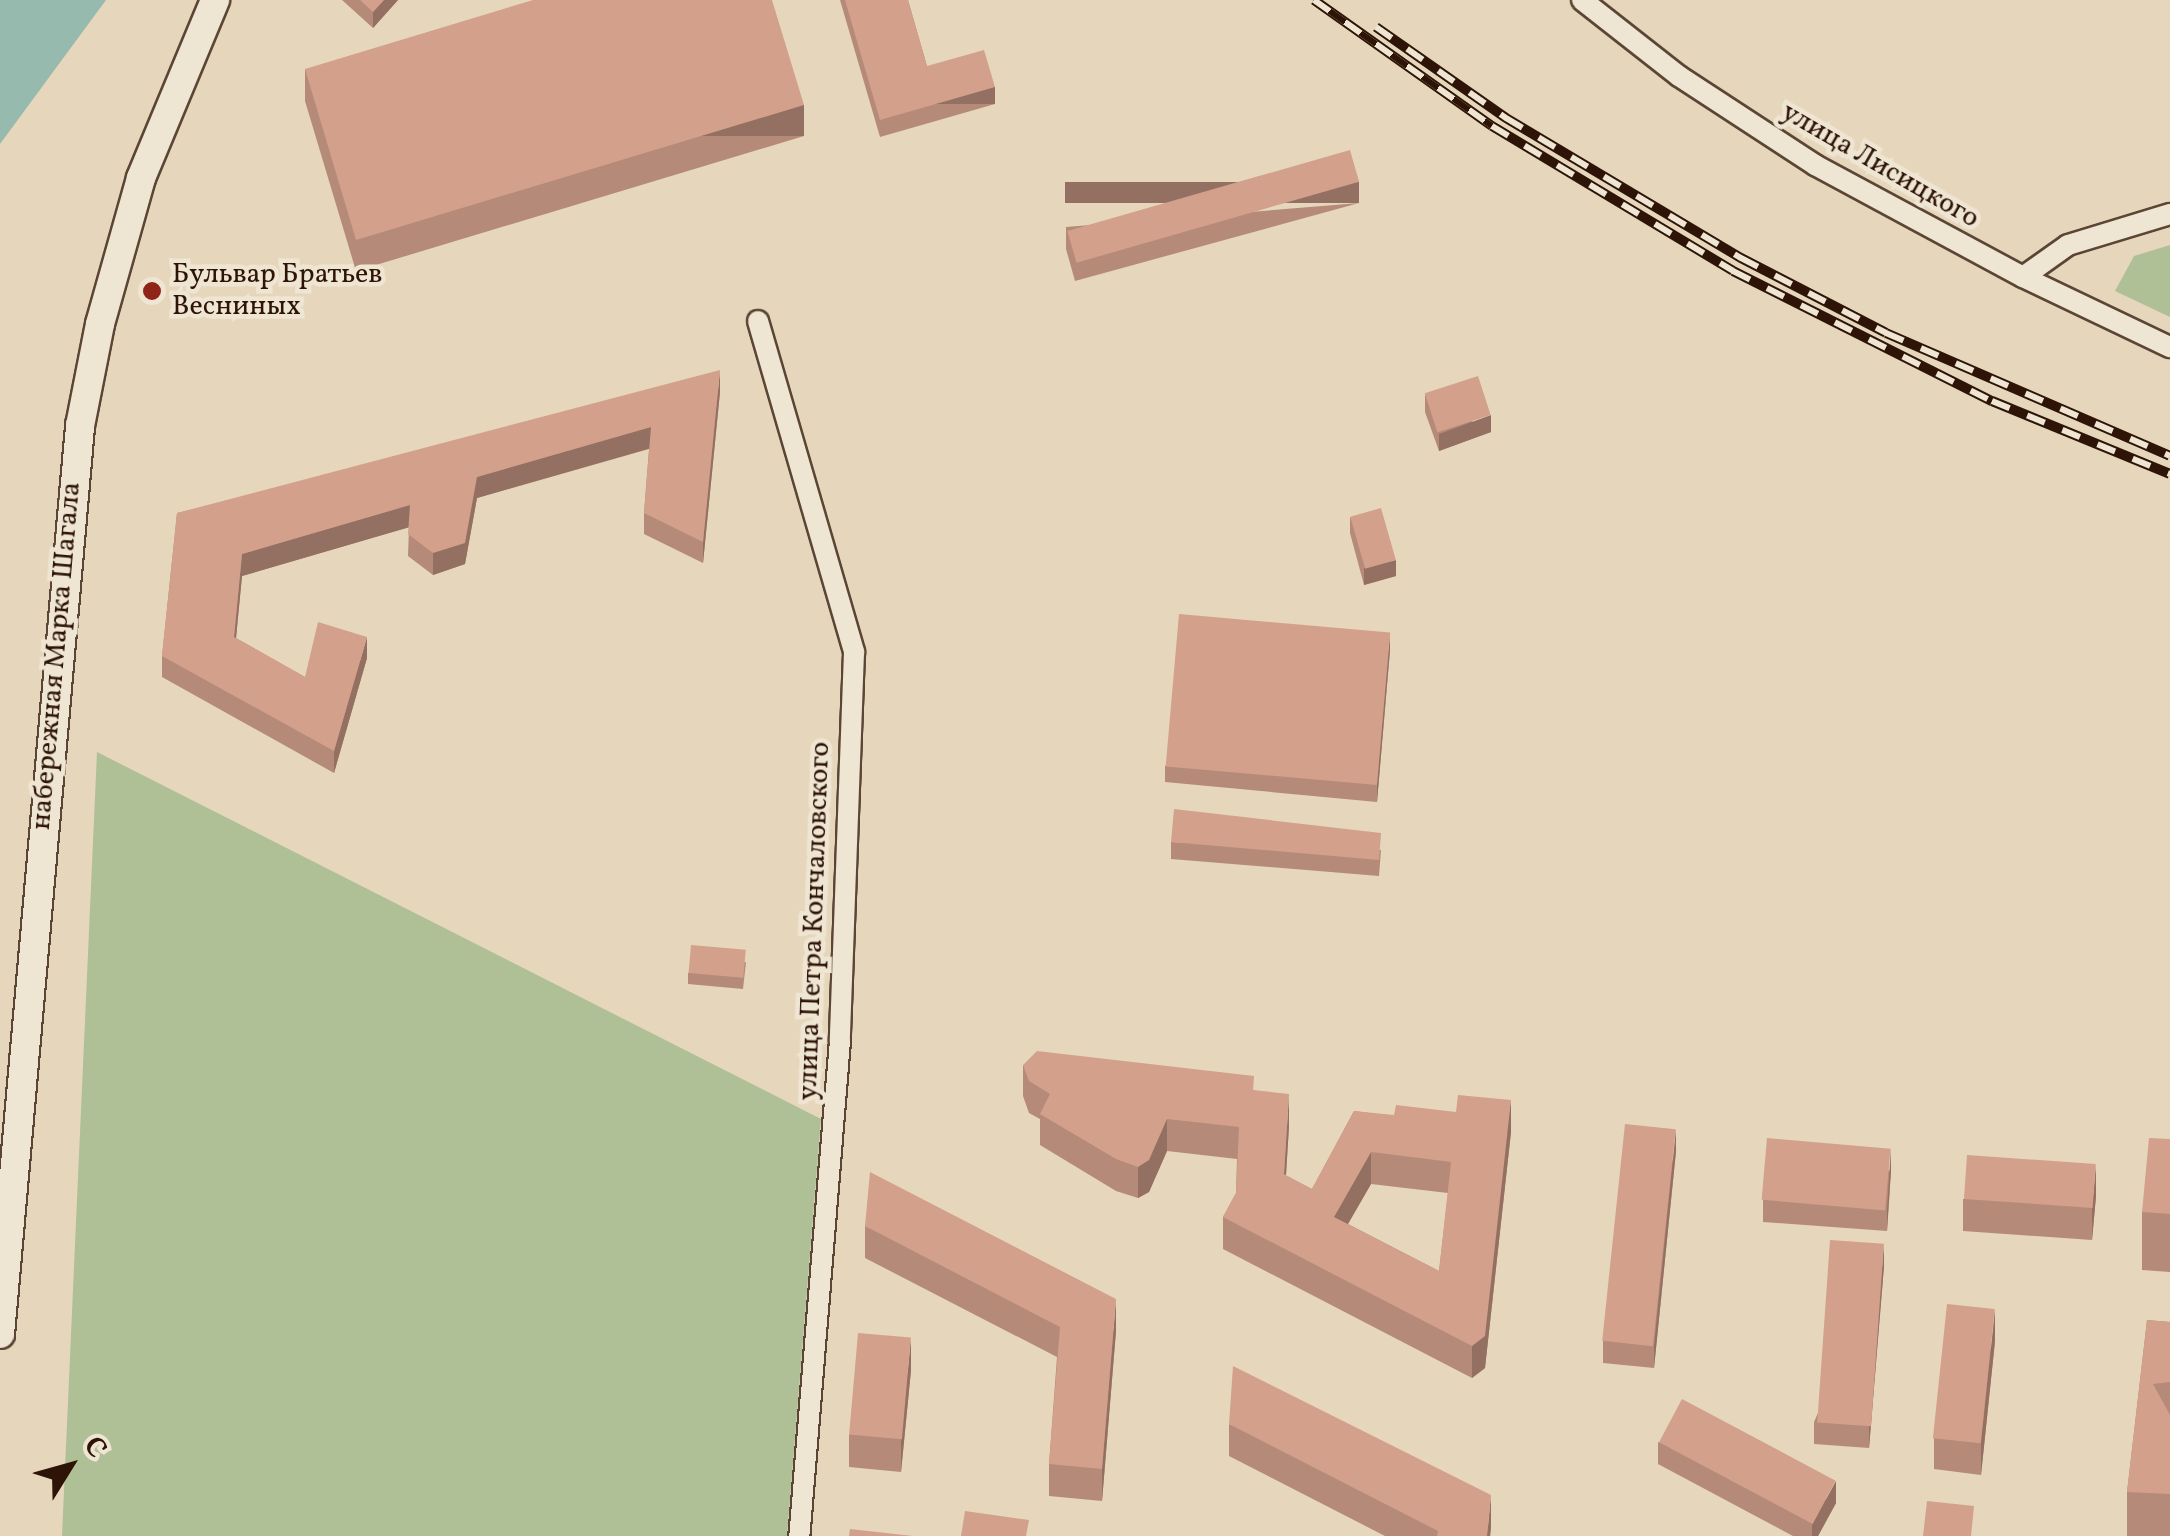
<!DOCTYPE html>
<meta charset="utf-8">
<style>
body{margin:0}
#map{position:relative;width:2170px;height:1536px;overflow:hidden;background:#e6d7bc;font-family:Vollkorn,serif}
div>[style]{position:absolute}
.green>*{inset:0;background:#afbf96}
.water>*{inset:0;background:#96baae}
.roads{filter:drop-shadow(2px 0 #5b4534) drop-shadow(-2px 0 #5b4534) drop-shadow(0 2px #5b4534) drop-shadow(0 -2px #5b4534)}
.street>*{height:20px;margin:-10px;padding:0 10px;transform-origin:10px;border-radius:10px;background:#efe5d3}
.secondary>*{height:28px;margin:-14px;padding:0 14px;transform-origin:14px;border-radius:14px;background:#efe5d3}
.rail>*{height:10px;margin-top:-5px;transform-origin:0;background:repeating-linear-gradient(90deg,#efe5d3 0 19px,#2d1406 0 38px);box-sizing:border-box;border-block:2px solid #2d1406}
.wall>*{inset:0;background:#b58a78}
.shaded-wall>*{inset:0;background:#947062;transform-origin:0 0}
.building>*{inset:0;background:#d3a08c;transform-origin:0 0}
.dots>*{width:28px;height:28px;translate:-50% -50%;box-sizing:border-box;border:5px solid #efe5d3;border-radius:50%}
span{translate:-50% -50%;white-space:nowrap;text-align:center;line-height:1.15;-webkit-text-stroke:9px #efe5d3;paint-order:stroke}
.street-label{font-size:28px;color:#2d1406}
.poi-label{font-size:28px;color:#2d1406}
.left{translate:0 -50%;text-align:left}
.north{position:absolute;left:20px;top:1416px;width:100px;height:100px;-webkit-text-stroke:8px #efe5d3;paint-order:stroke;rotate:53deg;font-size:28px;font-weight:700;line-height:40px;text-align:center;color:#2d1406}
.north::after{content:'';display:block;margin:auto;width:35px;height:45px;background:#2d1406;clip-path:polygon(50% 0,100% 100%,50% 72%,0 100%)}
</style>
<div id="map">
<div class="green">
<div style="clip-path:polygon(2170px 245px,2170px 317px,2115px 291px,2134px 256px)"></div>
<div style="clip-path:polygon(97px 752px,821px 1119px,787px 1536px,62px 1536px)"></div>
</div>
<div class="water">
<div style="clip-path:polygon(0 0,106px 0,0 144px)"></div>
</div>
<div class="roads">
<div class="street">
<div style="left:1582px;top:0;width:123px;rotate:38.1deg"></div>
<div style="left:1679px;top:76px;width:163px;rotate:33.2deg"></div>
<div style="left:1815px;top:165px;width:236px;rotate:28.3deg"></div>
<div style="left:2023px;top:277px;width:163px;rotate:25.5deg"></div>
<div style="left:2023px;top:277px;width:55px;rotate:-35.4deg"></div>
<div style="left:2068px;top:245px;width:107px;rotate:-16.9deg"></div>
<div style="left:758px;top:321px;width:345px;rotate:73.8deg"></div>
<div style="left:854px;top:652px;width:389px;rotate:92.1deg"></div>
<div style="left:840px;top:1041px;width:497px;rotate:94.7deg"></div>
</div>
<div class="secondary">
<div style="left:0;top:1334px;width:912px;rotate:-84.96deg"></div>
<div style="left:80px;top:426px;width:104px;rotate:-78.9deg"></div>
<div style="left:100px;top:324px;width:152px;rotate:-74.3deg"></div>
<div style="left:141px;top:178px;width:193px;rotate:-67.4deg"></div>
</div>
</div>
<div class="rail">
<div style="left:1314px;top:0;width:218px;rotate:35.3deg"></div>
<div style="left:1492px;top:126px;width:281px;rotate:31deg"></div>
<div style="left:1733px;top:271px;width:290px;rotate:26.7deg"></div>
<div style="left:1992px;top:401px;width:192px;rotate:22.3deg"></div>
<div style="left:1376px;top:27px;width:159px;rotate:35deg"></div>
<div style="left:1506px;top:118px;width:274px;rotate:30.8deg"></div>
<div style="left:1741px;top:258px;width:163px;rotate:27.3deg"></div>
<div style="left:1886px;top:333px;width:309px;rotate:23.4deg"></div>
</div>
<div class="wall">
<div style="clip-path:polygon(342px 0,398px 0,373px 28px)"></div>
<div style="clip-path:polygon(840px 0,908px 0,927px 66px,995px 104px,880px 137px)"></div>
<div style="clip-path:polygon(305px 69px,804px 136px,356px 271px,305px 101px)"></div>
<div style="clip-path:polygon(1359px 203px,1075px 281px,1066px 249px,1066px 227px)"></div>
<div style="clip-path:polygon(720px 392px,703px 563px,644px 534px,644px 513px,649px 449px,477px 498px,465px 564px,433px 575px,408px 556px,409px 527px,242px 576px,236px 638px,305px 677px,367px 658px,334px 773px,162px 677px,162px 656px,177px 513px)"></div>
<div style="clip-path:polygon(1425px 395px,1491px 432px,1439px 451px,1425px 412px)"></div>
<div style="clip-path:polygon(1350px 517px,1396px 576px,1364px 585px,1350px 533px)"></div>
<div style="clip-path:polygon(1390px 650px,1377px 802px,1165px 782px,1165px 766px)"></div>
<div style="clip-path:polygon(1171px 842px,1381px 850px,1379px 876px,1171px 859px)"></div>
<div style="clip-path:polygon(746px 962px,743px 989px,688px 984px,688px 973px)"></div>
<div style="clip-path:polygon(evenodd,1023px 1065px,1254px 1090px,1289px 1126px,1286px 1176px,1312px 1189px,1354px 1111px,1511px 1132px,1485px 1368px,1472px 1378px,1223px 1249px,1223px 1217px,1236px 1193px,1237px 1159px,1167px 1151px,1149px 1192px,1138px 1198px,1116px 1191px,1040px 1145px,1040px 1119px,1029px 1113px,1023px 1096px,1023px 1065px,1371px 1184px,1448px 1193px,1439px 1271px,1348px 1224px,1371px 1184px)"></div>
<div style="clip-path:polygon(2170px 1139px,2170px 1272px,2142px 1270px,2142px 1212px)"></div>
<div style="clip-path:polygon(1676px 1151px,1654px 1368px,1603px 1363px,1603px 1341px)"></div>
<div style="clip-path:polygon(1891px 1170px,1887px 1231px,1763px 1222px,1763px 1200px)"></div>
<div style="clip-path:polygon(2096px 1196px,2092px 1240px,1963px 1231px,1963px 1199px)"></div>
<div style="clip-path:polygon(865px 1226px,1116px 1331px,1102px 1501px,1049px 1496px,1049px 1464px,1057px 1357px,865px 1258px)"></div>
<div style="clip-path:polygon(1884px 1266px,1869px 1448px,1814px 1444px,1814px 1422px)"></div>
<div style="clip-path:polygon(2147px 1320px,2170px 1322px,2170px 1536px,2127px 1536px,2127px 1492px)"></div>
<div style="clip-path:polygon(1995px 1341px,1981px 1475px,1934px 1469px,1934px 1438px)"></div>
<div style="clip-path:polygon(911px 1370px,901px 1472px,849px 1467px,849px 1435px)"></div>
<div style="clip-path:polygon(1229px 1424px,1491px 1527px,1490px 1536px,1385px 1536px,1229px 1456px)"></div>
<div style="clip-path:polygon(1658px 1442px,1836px 1503px,1818px 1536px,1793px 1536px,1658px 1464px)"></div>
</div>
<div class="shaded-wall">
<div style="clip-path:polygon(384px 0,398px 0,373px 28px,373px 12px)"></div>
<div style="left:995px;top:87px;width:17px;height:120px;rotate:90deg"></div>
<div style="left:804px;top:105px;width:31px;height:468px;rotate:90deg"></div>
<div style="left:1359px;top:182px;width:21px;height:294px;rotate:90deg"></div>
<div style="clip-path:polygon(720px 370px,720px 392px,703px 563px,703px 542px)"></div>
<div style="clip-path:polygon(1491px 415px,1491px 432px,1439px 451px,1439px 434px)"></div>
<div style="clip-path:polygon(651px 427px,651px 448px,477px 498px,465px 564px,433px 575px,433px 553px,477px 477px)"></div>
<div style="clip-path:polygon(410px 505px,410px 527px,242px 576px,234px 659px,234px 637px,242px 554px)"></div>
<div style="clip-path:polygon(1396px 560px,1396px 576px,1364px 585px,1364px 568px)"></div>
<div style="clip-path:polygon(1390px 633px,1390px 650px,1377px 802px,1377px 785px)"></div>
<div style="clip-path:polygon(367px 637px,367px 658px,334px 773px,334px 751px)"></div>
<div style="clip-path:polygon(1289px 1094px,1289px 1126px,1284px 1206px,1284px 1174px)"></div>
<div style="clip-path:polygon(1511px 1100px,1511px 1132px,1485px 1368px,1472px 1378px,1472px 1346px)"></div>
<div style="clip-path:polygon(1167px 1119px,1167px 1151px,1149px 1192px,1138px 1198px,1138px 1167px)"></div>
<div style="clip-path:polygon(1676px 1129px,1676px 1151px,1654px 1368px,1654px 1346px)"></div>
<div style="clip-path:polygon(1891px 1148px,1891px 1170px,1887px 1231px,1887px 1210px)"></div>
<div style="clip-path:polygon(1371px 1152px,1371px 1184px,1334px 1248px,1334px 1217px)"></div>
<div style="clip-path:polygon(2096px 1165px,2096px 1196px,2092px 1240px,2092px 1208px)"></div>
<div style="clip-path:polygon(1884px 1244px,1884px 1266px,1869px 1448px,1869px 1426px)"></div>
<div style="clip-path:polygon(1116px 1299px,1116px 1331px,1102px 1501px,1102px 1469px)"></div>
<div style="clip-path:polygon(1995px 1309px,1995px 1341px,1981px 1475px,1981px 1443px)"></div>
<div style="clip-path:polygon(911px 1338px,911px 1370px,901px 1472px,901px 1440px)"></div>
<div style="clip-path:polygon(1836px 1481px,1836px 1503px,1818px 1536px,1812px 1536px,1812px 1525px)"></div>
<div style="clip-path:polygon(1491px 1495px,1491px 1527px,1490px 1536px,1487px 1536px)"></div>
</div>
<div class="building">
<div style="clip-path:polygon(360px 0,384px 0,373px 12px)"></div>
<div style="clip-path:polygon(533px 0,772px 0,804px 105px,356px 240px,305px 69px)"></div>
<div style="clip-path:polygon(845px 0,908px 0,927px 66px,984px 50px,995px 87px,880px 120px)"></div>
<div style="left:1350px;top:150px;width:33px;height:294px;rotate:74deg"></div>
<div style="clip-path:polygon(720px 370px,703px 542px,644px 513px,651px 427px,477px 477px,465px 543px,433px 553px,408px 534px,410px 505px,242px 554px,234px 637px,305px 677px,318px 622px,367px 637px,334px 751px,162px 656px,177px 513px)"></div>
<div style="left:1478px;top:376px;width:41px;height:56px;rotate:72deg"></div>
<div style="left:1381px;top:508px;width:54px;height:32px;rotate:74deg"></div>
<div style="left:1179px;top:614px;width:212px;height:153px;rotate:5deg"></div>
<div style="clip-path:polygon(1174px 809px,1381px 833px,1379px 860px,1171px 842px)"></div>
<div style="left:691px;top:945px;width:55px;height:28px;rotate:5deg"></div>
<div style="clip-path:polygon(evenodd,1037px 1051px,1254px 1076px,1253px 1090px,1289px 1094px,1284px 1174px,1312px 1189px,1354px 1111px,1394px 1115px,1396px 1105px,1456px 1112px,1458px 1095px,1511px 1100px,1485px 1336px,1472px 1346px,1223px 1217px,1236px 1193px,1239px 1127px,1167px 1119px,1149px 1160px,1138px 1167px,1116px 1159px,1040px 1114px,1050px 1094px,1029px 1081px,1023px 1065px,1037px 1051px,1371px 1152px,1451px 1162px,1439px 1271px,1334px 1217px,1371px 1152px)"></div>
<div style="left:1625px;top:1124px;width:51px;height:218px;rotate:6deg"></div>
<div style="left:1767px;top:1138px;width:124px;height:62px;rotate:5deg"></div>
<div style="clip-path:polygon(2149px 1138px,2170px 1139px,2170px 1214px,2142px 1212px)"></div>
<div style="left:1967px;top:1155px;width:129px;height:44px;rotate:4deg"></div>
<div style="clip-path:polygon(870px 1172px,1116px 1299px,1102px 1469px,1049px 1464px,1060px 1327px,865px 1226px)"></div>
<div style="left:1830px;top:1240px;width:54px;height:183px;rotate:4deg"></div>
<div style="left:1947px;top:1304px;width:48px;height:135px;rotate:6deg"></div>
<div style="clip-path:polygon(2147px 1320px,2170px 1322px,2170px 1382px,2153px 1384px,2170px 1415px,2170px 1494px,2127px 1492px)"></div>
<div style="left:858px;top:1333px;width:53px;height:102px;rotate:5deg"></div>
<div style="clip-path:polygon(1233px 1366px,1491px 1495px,1487px 1536px,1437px 1536px,1438px 1531px,1229px 1424px)"></div>
<div style="left:1682px;top:1399px;width:174px;height:49px;rotate:28deg"></div>
<div style="clip-path:polygon(1927px 1501px,1974px 1506px,1971px 1536px,1923px 1536px)"></div>
<div style="clip-path:polygon(965px 1511px,1029px 1520px,1026px 1536px,961px 1536px)"></div>
<div style="clip-path:polygon(850px 1529px,913px 1536px,849px 1536px)"></div>
</div>
<div class="dots">
<div style="left:152px;top:291px;background:#8f2418"></div>
</div>
<div class="street-label">
<span style="left:1880px;top:166px;rotate:30deg">улица Лисицкого</span>
<span style="left:57px;top:656px;rotate:-85deg">набережная Марка Шагала</span>
<span style="left:815px;top:921px;rotate:-88deg">улица Петра Кончаловского</span>
</div>
<div class="poi-label">
<span class="left" style="left:172px;top:291px">Бульвар Братьев<br>Весниных</span>
</div>
<div class="north">С</div>
</div>
